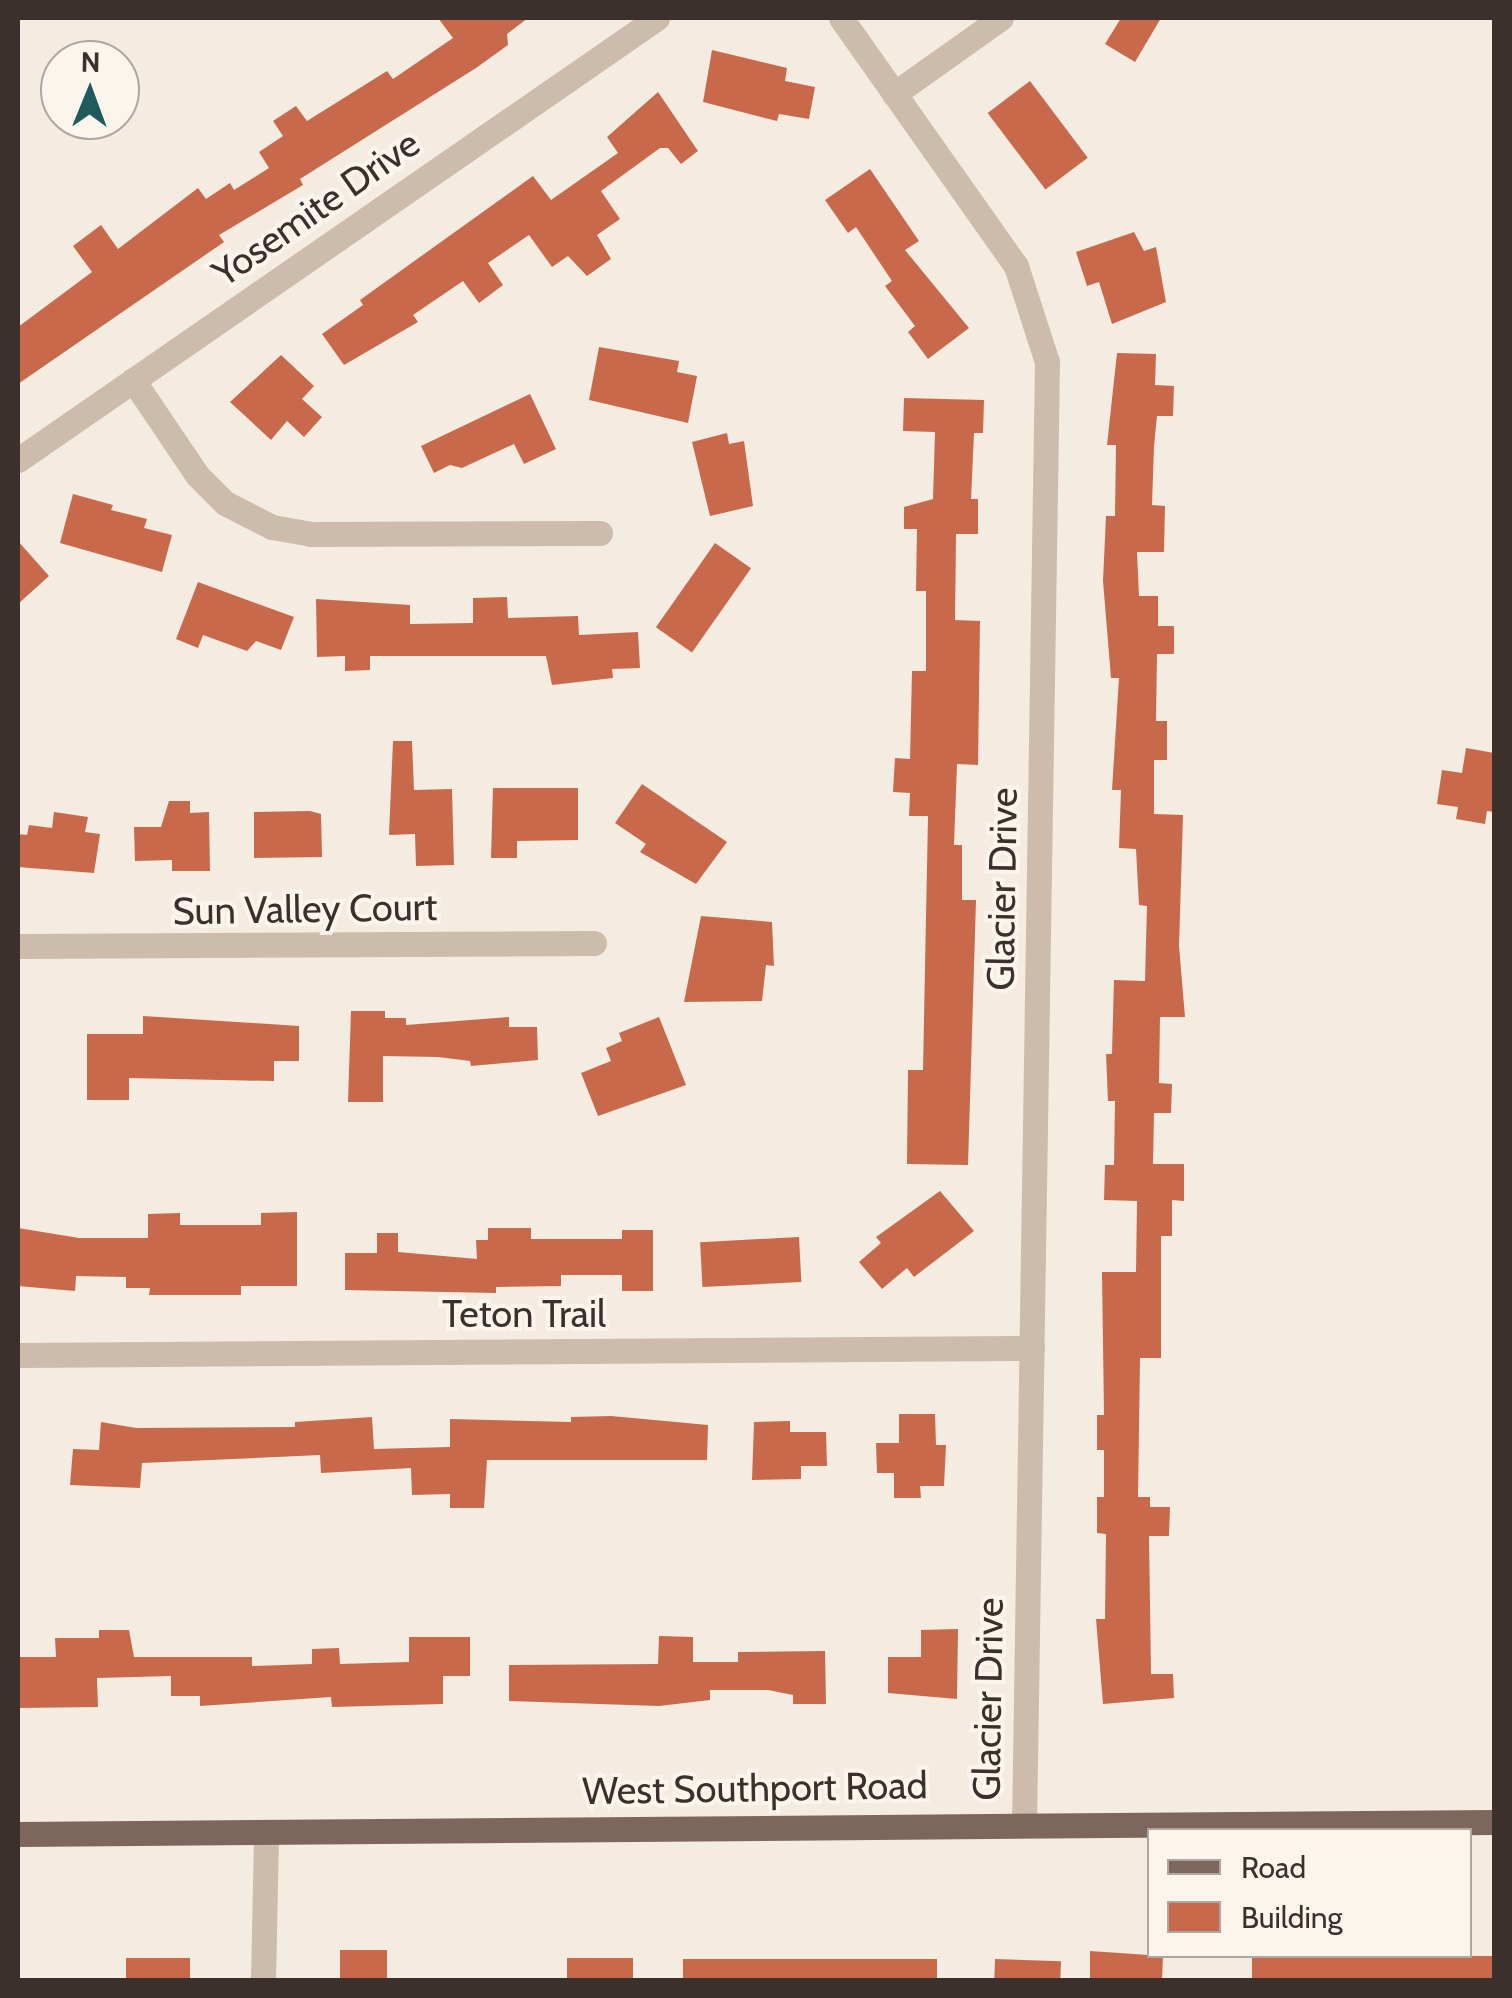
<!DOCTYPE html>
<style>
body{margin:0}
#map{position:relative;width:1512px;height:1998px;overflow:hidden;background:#f4ebe1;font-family:Cabin,sans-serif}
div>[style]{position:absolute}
.building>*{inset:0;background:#c8694b;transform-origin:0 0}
.minor>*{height:25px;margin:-12.5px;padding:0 12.5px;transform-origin:12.5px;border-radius:12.5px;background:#cdbbac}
.major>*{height:25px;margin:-12.5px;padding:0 12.5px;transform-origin:12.5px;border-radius:12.5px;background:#7d675c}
span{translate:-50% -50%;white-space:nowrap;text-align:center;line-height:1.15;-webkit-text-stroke:8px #fbf5ee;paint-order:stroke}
.street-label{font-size:38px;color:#3b302b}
.frame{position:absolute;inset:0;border:20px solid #3b302b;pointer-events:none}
.legend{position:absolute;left:1147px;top:1828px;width:325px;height:130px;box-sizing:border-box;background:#fbf5ee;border:2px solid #aea6a0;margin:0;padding:12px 18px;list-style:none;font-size:30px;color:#3b302b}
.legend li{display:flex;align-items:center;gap:20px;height:50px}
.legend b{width:50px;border:2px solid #aea6a0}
.north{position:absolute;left:40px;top:40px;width:100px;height:100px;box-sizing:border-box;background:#fbf5ee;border:2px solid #aea6a0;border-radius:50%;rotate:1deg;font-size:28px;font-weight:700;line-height:40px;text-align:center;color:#3b302b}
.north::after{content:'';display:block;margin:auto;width:35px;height:45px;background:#1f5a5e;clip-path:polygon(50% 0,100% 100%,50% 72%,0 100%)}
</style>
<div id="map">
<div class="building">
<div style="clip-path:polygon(438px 18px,528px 18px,507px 34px,508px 45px,476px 68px,300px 179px,303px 185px,219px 235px,224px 242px,18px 384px,18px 327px,92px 272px,73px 246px,101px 225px,118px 249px,198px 188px,206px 199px,230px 183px,234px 190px,269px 168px,259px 152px,283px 136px,273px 121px,296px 106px,307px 121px,387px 71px,393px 79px,453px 38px)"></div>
<div style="clip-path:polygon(1121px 18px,1161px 18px,1135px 62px,1105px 44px)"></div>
<div style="clip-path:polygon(712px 50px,787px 68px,785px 81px,815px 87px,809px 119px,779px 114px,777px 121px,703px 102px)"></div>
<div style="left:1030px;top:81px;width:96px;height:53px;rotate:53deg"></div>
<div style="clip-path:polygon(658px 92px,698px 151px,681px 164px,668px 148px,660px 148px,601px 191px,620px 219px,597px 235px,611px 259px,587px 276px,568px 256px,552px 267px,529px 235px,488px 263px,503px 285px,479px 303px,463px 281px,413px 315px,418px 322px,344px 365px,322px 334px,363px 305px,360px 300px,533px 176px,551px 200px,618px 153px,607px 137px)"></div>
<div style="clip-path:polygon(870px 169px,919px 241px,905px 250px,969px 328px,928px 359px,908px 332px,915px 326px,885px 286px,892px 281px,856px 227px,848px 233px,825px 200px)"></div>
<div style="clip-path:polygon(1134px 232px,1144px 251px,1156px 247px,1166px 302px,1112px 324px,1099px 282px,1087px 286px,1076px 252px)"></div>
<div style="clip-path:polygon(599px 347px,679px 361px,677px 372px,697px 376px,688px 423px,589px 400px)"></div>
<div style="clip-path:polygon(1117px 353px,1156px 354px,1155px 385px,1174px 386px,1173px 416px,1157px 416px,1154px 446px,1152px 505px,1165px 506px,1164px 552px,1137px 552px,1139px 596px,1158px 596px,1158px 626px,1174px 626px,1174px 654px,1157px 654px,1156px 721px,1167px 721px,1167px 760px,1154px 760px,1154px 814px,1183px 815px,1179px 946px,1185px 1017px,1160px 1017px,1159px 1083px,1172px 1084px,1171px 1113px,1154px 1113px,1153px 1164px,1184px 1164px,1184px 1201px,1172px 1200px,1172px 1236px,1161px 1236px,1161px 1358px,1140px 1358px,1138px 1497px,1150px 1497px,1150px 1507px,1170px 1507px,1169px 1536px,1149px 1536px,1151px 1674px,1173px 1674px,1174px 1698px,1103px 1704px,1096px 1619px,1105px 1619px,1106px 1534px,1097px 1533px,1097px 1497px,1104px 1497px,1104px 1450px,1097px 1450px,1097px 1415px,1104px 1415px,1102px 1272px,1136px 1272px,1137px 1201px,1104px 1200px,1105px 1165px,1114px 1165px,1115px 1101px,1108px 1101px,1106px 1054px,1112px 1054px,1114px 980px,1145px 981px,1147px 906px,1139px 905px,1136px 849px,1119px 848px,1121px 790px,1112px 790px,1119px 678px,1111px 678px,1103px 581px,1106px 516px,1115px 516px,1116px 445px,1107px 445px)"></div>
<div style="clip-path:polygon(281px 355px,314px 386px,302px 399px,322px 417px,304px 437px,287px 421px,271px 440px,230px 402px)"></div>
<div style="clip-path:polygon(530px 394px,556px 449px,524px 464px,514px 444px,462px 468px,450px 465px,434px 473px,421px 446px)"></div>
<div style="clip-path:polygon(904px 398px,984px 400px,983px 433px,974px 433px,971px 499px,978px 499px,978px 534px,956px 534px,955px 620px,980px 621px,978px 765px,957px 764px,954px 845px,962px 845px,962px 900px,976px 900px,968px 1165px,907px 1164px,908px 1070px,923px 1070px,928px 816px,909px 816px,910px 793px,893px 792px,895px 758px,910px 759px,912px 671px,926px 671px,926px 591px,916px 591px,917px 529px,904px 529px,904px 507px,933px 499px,935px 432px,903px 431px)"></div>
<div style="clip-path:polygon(727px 433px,729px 444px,744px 441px,753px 506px,710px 516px,692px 442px)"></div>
<div style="clip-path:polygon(73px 494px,113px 505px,111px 510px,147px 519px,144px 528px,172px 535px,162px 572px,60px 543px)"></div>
<div style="clip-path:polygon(18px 541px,49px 576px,18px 604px)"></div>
<div style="left:715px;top:543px;width:44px;height:103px;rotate:35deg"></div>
<div style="clip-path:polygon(198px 582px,294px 617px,281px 650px,256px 641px,247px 651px,203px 635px,198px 648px,176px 639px)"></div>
<div style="clip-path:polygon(507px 597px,508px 618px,578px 616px,579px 635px,638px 632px,640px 668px,612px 669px,613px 678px,552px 685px,546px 656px,370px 656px,370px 670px,345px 671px,345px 656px,317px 657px,316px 599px,410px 605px,410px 624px,473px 623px,473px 598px)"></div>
<div style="clip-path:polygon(393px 741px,412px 741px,414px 790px,452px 789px,454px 865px,416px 866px,415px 834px,389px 835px)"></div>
<div style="clip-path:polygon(1466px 748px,1494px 753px,1494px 812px,1487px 811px,1485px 824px,1456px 819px,1458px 807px,1437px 804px,1442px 770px,1462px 773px)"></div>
<div style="clip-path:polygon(642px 784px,727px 842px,696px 884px,640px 852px,646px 844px,615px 823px)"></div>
<div style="clip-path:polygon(493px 788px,578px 788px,578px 840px,517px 841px,517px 858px,491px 858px)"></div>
<div style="clip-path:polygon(169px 801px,190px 801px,190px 813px,209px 812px,210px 871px,172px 871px,172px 860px,135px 861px,134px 827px,161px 827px)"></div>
<div style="clip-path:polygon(310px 811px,321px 814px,322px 857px,254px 858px,254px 812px)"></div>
<div style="clip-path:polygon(54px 812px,88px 817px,85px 832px,100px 834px,94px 873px,18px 867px,18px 834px,27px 835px,29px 825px,52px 828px)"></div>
<div style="clip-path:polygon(701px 916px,772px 922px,774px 966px,766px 965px,762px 1001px,684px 1002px)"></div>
<div style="clip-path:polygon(351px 1011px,385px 1011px,385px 1018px,406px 1018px,406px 1025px,509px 1017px,509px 1027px,537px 1027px,538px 1060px,471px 1066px,470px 1061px,438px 1057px,383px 1056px,383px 1102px,348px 1102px)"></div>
<div style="clip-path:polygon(143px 1016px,299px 1026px,299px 1061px,274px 1061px,274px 1081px,129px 1078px,129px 1100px,87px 1100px,87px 1034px,143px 1034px)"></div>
<div style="clip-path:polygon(659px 1017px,686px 1085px,598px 1116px,581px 1073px,611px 1061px,606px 1048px,622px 1041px,619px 1033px)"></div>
<div style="clip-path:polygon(940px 1191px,974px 1231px,914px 1277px,907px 1268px,882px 1289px,859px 1262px,881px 1243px,876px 1237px)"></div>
<div style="clip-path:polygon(297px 1212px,297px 1286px,241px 1286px,241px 1295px,149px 1295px,150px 1288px,126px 1288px,126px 1277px,76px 1276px,75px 1291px,18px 1286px,18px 1228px,79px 1238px,148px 1238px,148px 1214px,180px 1213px,180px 1225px,261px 1225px,261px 1213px)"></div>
<div style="clip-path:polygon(488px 1228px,531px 1228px,531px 1239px,622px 1239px,622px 1230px,653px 1230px,653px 1291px,622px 1291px,622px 1275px,561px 1275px,561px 1286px,496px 1287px,496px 1293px,345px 1290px,345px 1253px,377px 1253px,377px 1233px,398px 1233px,398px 1252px,477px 1259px,476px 1240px,488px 1240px)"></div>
<div style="left:799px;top:1237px;width:45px;height:99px;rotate:87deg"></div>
<div style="clip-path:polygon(899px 1414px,935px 1414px,936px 1445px,946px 1445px,944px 1486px,920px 1486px,921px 1498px,894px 1498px,894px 1473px,877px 1473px,876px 1443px,899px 1443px)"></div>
<div style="clip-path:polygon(611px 1416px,708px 1425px,707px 1460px,487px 1460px,484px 1508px,450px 1508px,450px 1494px,412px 1495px,411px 1468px,321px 1473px,320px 1455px,142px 1463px,140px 1488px,70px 1485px,73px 1449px,99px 1450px,101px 1422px,136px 1428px,295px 1427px,295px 1422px,372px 1417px,374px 1449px,450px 1447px,450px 1419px,571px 1422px,571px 1417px)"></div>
<div style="clip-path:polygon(790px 1421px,790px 1432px,826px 1432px,827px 1466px,801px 1466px,801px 1479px,752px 1480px,754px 1422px)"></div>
<div style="clip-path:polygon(958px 1629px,957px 1699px,888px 1693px,888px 1657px,921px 1657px,921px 1630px)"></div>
<div style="clip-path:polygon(99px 1630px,129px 1630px,134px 1657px,252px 1657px,252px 1666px,312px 1664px,312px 1649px,339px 1648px,340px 1664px,409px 1662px,409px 1637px,470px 1637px,470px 1676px,443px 1676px,443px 1704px,332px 1707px,331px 1697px,200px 1706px,200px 1696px,171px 1696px,171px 1676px,97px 1678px,98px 1707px,18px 1708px,18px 1657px,56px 1657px,55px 1638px,99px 1638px)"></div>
<div style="clip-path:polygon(659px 1636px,693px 1637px,693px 1662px,738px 1662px,738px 1652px,825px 1651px,826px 1704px,793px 1704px,793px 1695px,768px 1690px,710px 1690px,710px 1700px,659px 1706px,509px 1701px,509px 1665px,658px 1664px)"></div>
<div style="left:387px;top:1950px;width:30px;height:47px;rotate:90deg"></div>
<div style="clip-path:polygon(1090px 1951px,1163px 1956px,1162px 1980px,1090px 1980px)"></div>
<div style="left:1252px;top:1956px;width:242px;height:24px"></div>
<div style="left:126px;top:1958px;width:64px;height:22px"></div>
<div style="left:567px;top:1958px;width:66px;height:22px"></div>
<div style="left:683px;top:1959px;width:254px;height:21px"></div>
<div style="left:995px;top:1959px;width:66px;height:21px;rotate:2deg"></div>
</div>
<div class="minor">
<div style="left:841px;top:18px;width:304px;rotate:54.8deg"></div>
<div style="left:1016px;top:266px;width:101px;rotate:72.1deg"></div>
<div style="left:1047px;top:362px;width:1459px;rotate:90.9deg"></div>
<div style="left:894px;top:94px;width:131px;rotate:-35.4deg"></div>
<div style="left:133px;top:380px;width:115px;rotate:56deg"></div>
<div style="left:197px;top:475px;width:40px;rotate:45deg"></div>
<div style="left:225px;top:503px;width:53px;rotate:27.1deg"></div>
<div style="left:272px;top:527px;width:39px;rotate:10deg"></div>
<div style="left:310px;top:534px;width:290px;rotate:-0.2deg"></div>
<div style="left:18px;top:460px;width:777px;rotate:-34.67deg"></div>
<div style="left:18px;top:946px;width:576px;rotate:-0.3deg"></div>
<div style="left:18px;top:1355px;width:1014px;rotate:-0.4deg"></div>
<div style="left:263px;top:1980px;width:147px;rotate:-88.8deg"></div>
</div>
<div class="major">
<div style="left:18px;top:1834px;width:1476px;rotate:-0.47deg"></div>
</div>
<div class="street-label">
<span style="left:316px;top:208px;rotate:-35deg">Yosemite Drive</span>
<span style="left:1002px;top:889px;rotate:-89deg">Glacier Drive</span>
<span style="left:305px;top:909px;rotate:-1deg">Sun Valley Court</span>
<span style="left:524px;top:1314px">Teton Trail</span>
<span style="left:988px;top:1699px;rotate:-89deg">Glacier Drive</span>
<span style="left:755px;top:1788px;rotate:-1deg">West Southport Road</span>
</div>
<div class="frame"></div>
<ul class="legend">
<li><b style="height:12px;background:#7d675c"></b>Road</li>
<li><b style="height:28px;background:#c8694b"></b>Building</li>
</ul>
<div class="north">N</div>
</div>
